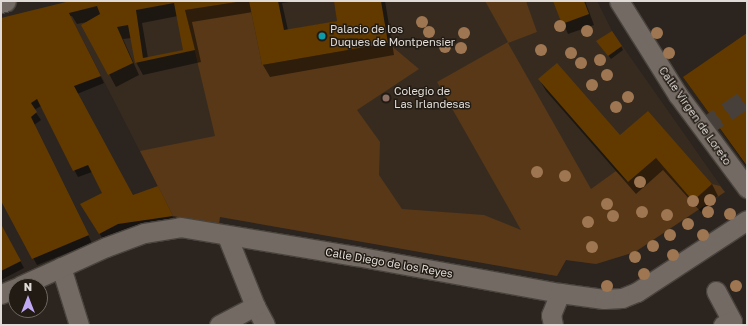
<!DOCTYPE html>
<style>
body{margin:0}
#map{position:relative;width:748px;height:326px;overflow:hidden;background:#2c241e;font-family:"Golos Text",sans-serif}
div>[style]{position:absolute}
.built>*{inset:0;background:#372b20}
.green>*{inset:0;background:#583817}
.shadow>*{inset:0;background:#0007}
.building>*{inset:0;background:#623a00}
.street-tunnel>*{height:19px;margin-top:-9.5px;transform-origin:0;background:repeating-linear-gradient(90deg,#473f3a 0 19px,transparent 0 29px)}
.roads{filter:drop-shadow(1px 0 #49433e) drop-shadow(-1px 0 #49433e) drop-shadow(0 1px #49433e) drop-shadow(0 -1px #49433e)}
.street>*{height:19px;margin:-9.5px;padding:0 9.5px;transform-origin:9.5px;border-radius:9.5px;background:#736a63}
.secondary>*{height:22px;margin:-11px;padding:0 11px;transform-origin:11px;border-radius:11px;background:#736a63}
.trees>*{width:12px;height:12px;margin:-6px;border-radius:50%;background:#9e7651}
.dots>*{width:11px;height:11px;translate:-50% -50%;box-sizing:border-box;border:2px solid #221b14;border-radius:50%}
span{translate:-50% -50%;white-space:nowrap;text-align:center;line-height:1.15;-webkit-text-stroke:3px #221b14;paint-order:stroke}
.poi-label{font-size:11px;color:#e0dbd6}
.left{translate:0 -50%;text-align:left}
.street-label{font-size:11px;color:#e0dbd6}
.frame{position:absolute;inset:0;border:2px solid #e0dbd6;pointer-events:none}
.north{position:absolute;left:8px;top:278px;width:40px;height:40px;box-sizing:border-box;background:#221b14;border:1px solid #6e6862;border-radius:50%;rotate:0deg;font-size:11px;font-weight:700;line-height:16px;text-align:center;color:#e0dbd6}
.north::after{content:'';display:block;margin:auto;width:14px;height:18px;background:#c1a8f3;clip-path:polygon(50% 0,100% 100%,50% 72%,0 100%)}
</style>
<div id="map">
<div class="built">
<div style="clip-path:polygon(70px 1px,597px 1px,612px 31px,725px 192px,635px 252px,596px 264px,566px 260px,557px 276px,220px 217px,173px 216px,64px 3px)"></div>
</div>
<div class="green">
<div style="clip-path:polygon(243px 1px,249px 1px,262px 65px,388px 43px,419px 69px,357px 110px,380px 142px,379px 175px,402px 209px,484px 215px,521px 230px,437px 82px,508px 42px,485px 1px,526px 1px,537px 32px,508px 43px,591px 189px,616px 171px,628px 182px,656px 158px,693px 200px,712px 184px,720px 186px,725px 192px,635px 252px,596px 264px,566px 260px,557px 276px,220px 217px,219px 225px,173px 216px,140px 151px,215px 136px,185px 10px)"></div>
</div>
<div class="shadow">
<div style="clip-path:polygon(evenodd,75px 1px,297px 1px,282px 3px,288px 30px,338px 21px,335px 1px,385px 1px,394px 55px,270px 77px,263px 65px,253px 12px,192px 22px,201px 62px,143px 75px,136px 62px,132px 38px,123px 39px,139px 75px,116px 87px,83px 25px,87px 22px,77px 24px,72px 16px,70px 16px,104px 83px,77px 94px,133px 196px,161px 194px,176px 224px,104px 241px,86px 211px,103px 193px,92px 172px,78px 177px,41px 106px,34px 110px,41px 120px,34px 125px,92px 243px,37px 265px,1px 199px,1px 19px,75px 1px,178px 16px,184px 50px,148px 58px,142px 23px,178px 16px)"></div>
<div style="clip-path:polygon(554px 1px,585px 1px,594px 25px,568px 34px)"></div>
<div style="clip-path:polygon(747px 34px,747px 167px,684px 78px)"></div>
<div style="clip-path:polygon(600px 45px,621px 46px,623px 50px,611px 59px)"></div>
<div style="clip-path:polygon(539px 79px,620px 136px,712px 184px,718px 196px,701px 212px,663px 170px,636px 194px,546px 91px)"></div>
<div style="clip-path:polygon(1px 225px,24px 268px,1px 280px)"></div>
</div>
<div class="building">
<div style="clip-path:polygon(evenodd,70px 1px,237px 2px,185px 10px,195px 50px,135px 63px,128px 25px,117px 27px,133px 63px,108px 75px,81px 25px,100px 14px,97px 6px,69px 13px,101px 76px,74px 86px,133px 195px,158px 186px,173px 216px,118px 224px,99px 234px,80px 204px,102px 193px,88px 165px,73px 171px,37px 99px,31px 103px,37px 112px,31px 117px,89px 235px,32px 259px,1px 201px,1px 18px,70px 1px,174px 3px,183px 50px,143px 58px,136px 10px,174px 3px)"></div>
<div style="clip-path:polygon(249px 1px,278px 1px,284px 30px,337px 21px,334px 1px,381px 1px,388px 43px,262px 65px)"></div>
<div style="clip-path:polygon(553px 1px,584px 1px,589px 14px,562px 24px)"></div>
<div style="clip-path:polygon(612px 31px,622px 46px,608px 56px,596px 41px)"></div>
<div style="clip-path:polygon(747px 33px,746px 88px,747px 166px,683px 77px)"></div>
<div style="clip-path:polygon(557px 63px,620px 135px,648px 111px,712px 184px,693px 201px,656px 158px,628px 182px,538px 79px)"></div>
<div style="clip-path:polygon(1px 224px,21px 261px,1px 271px)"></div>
</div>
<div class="street-tunnel">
<div style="left:703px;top:128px;width:53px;rotate:-34.3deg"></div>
</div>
<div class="roads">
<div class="street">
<div style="left:619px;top:1px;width:111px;rotate:57.9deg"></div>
<div style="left:678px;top:95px;width:116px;rotate:53.4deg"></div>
<div style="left:227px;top:236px;width:75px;rotate:68.2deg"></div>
<div style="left:255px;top:306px;width:21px;rotate:62deg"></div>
<div style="left:61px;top:267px;width:61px;rotate:72.8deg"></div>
<div style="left:20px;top:286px;width:94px;rotate:-24.4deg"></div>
<div style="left:106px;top:247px;width:40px;rotate:-20.2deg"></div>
<div style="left:144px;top:233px;width:36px;rotate:-9deg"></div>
<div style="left:180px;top:227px;width:178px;rotate:9.4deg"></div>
<div style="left:356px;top:256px;width:207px;rotate:10.3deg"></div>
<div style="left:560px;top:293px;width:44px;rotate:7.8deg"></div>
<div style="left:604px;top:299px;width:18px;rotate:-3deg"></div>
<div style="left:622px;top:298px;width:16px;rotate:-22deg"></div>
<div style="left:637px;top:292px;width:131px;rotate:-33.2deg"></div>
<div style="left:716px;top:291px;width:34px;rotate:62deg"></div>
<div style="left:732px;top:321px;width:10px;rotate:156deg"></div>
<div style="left:1px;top:294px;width:16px;rotate:-22deg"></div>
<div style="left:219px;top:325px;width:41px;rotate:-27.8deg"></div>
<div style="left:553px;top:325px;width:10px;rotate:-101deg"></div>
<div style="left:551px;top:315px;width:24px;rotate:-68deg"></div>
</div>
<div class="secondary">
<div style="left:1px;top:2px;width:4px;rotate:-14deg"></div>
</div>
</div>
<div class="trees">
<div style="left:422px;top:22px"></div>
<div style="left:560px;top:26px"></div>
<div style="left:587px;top:31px"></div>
<div style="left:429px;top:32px"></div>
<div style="left:464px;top:33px"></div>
<div style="left:657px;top:33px"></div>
<div style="left:445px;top:47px"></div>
<div style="left:461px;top:48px"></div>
<div style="left:541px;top:50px"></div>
<div style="left:571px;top:53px"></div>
<div style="left:669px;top:53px"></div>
<div style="left:600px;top:60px"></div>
<div style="left:581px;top:63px"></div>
<div style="left:607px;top:75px"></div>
<div style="left:592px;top:85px"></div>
<div style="left:628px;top:97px"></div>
<div style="left:616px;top:107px"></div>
<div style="left:537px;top:172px"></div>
<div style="left:565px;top:176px"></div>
<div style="left:640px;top:182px"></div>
<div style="left:710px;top:200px"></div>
<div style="left:693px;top:201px"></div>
<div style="left:607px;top:204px"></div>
<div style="left:642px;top:212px"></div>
<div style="left:708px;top:212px"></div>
<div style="left:730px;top:214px"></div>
<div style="left:667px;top:215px"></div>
<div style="left:613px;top:216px"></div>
<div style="left:588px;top:222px"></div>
<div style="left:688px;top:224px"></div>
<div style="left:670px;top:235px"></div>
<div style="left:703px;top:235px"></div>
<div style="left:653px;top:246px"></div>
<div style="left:592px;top:247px"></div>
<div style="left:673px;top:255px"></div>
<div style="left:635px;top:257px"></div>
<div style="left:644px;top:274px"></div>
<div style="left:607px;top:286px"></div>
<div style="left:736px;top:286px"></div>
</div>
<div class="dots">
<div style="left:322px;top:36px;background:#0f9aa8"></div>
<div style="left:386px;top:98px;background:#8d6e63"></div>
</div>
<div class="poi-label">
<span class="left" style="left:330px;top:36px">Palacio de los<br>Duques de Montpensier</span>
<span class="left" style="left:394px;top:98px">Colegio de<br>Las Irlandesas</span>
</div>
<div class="street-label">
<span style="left:695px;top:116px;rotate:55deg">Calle Virgen de Loreto</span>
<span style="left:389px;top:263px;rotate:10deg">Calle Diego de los Reyes</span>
</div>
<div class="frame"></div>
<div class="north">N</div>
</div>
